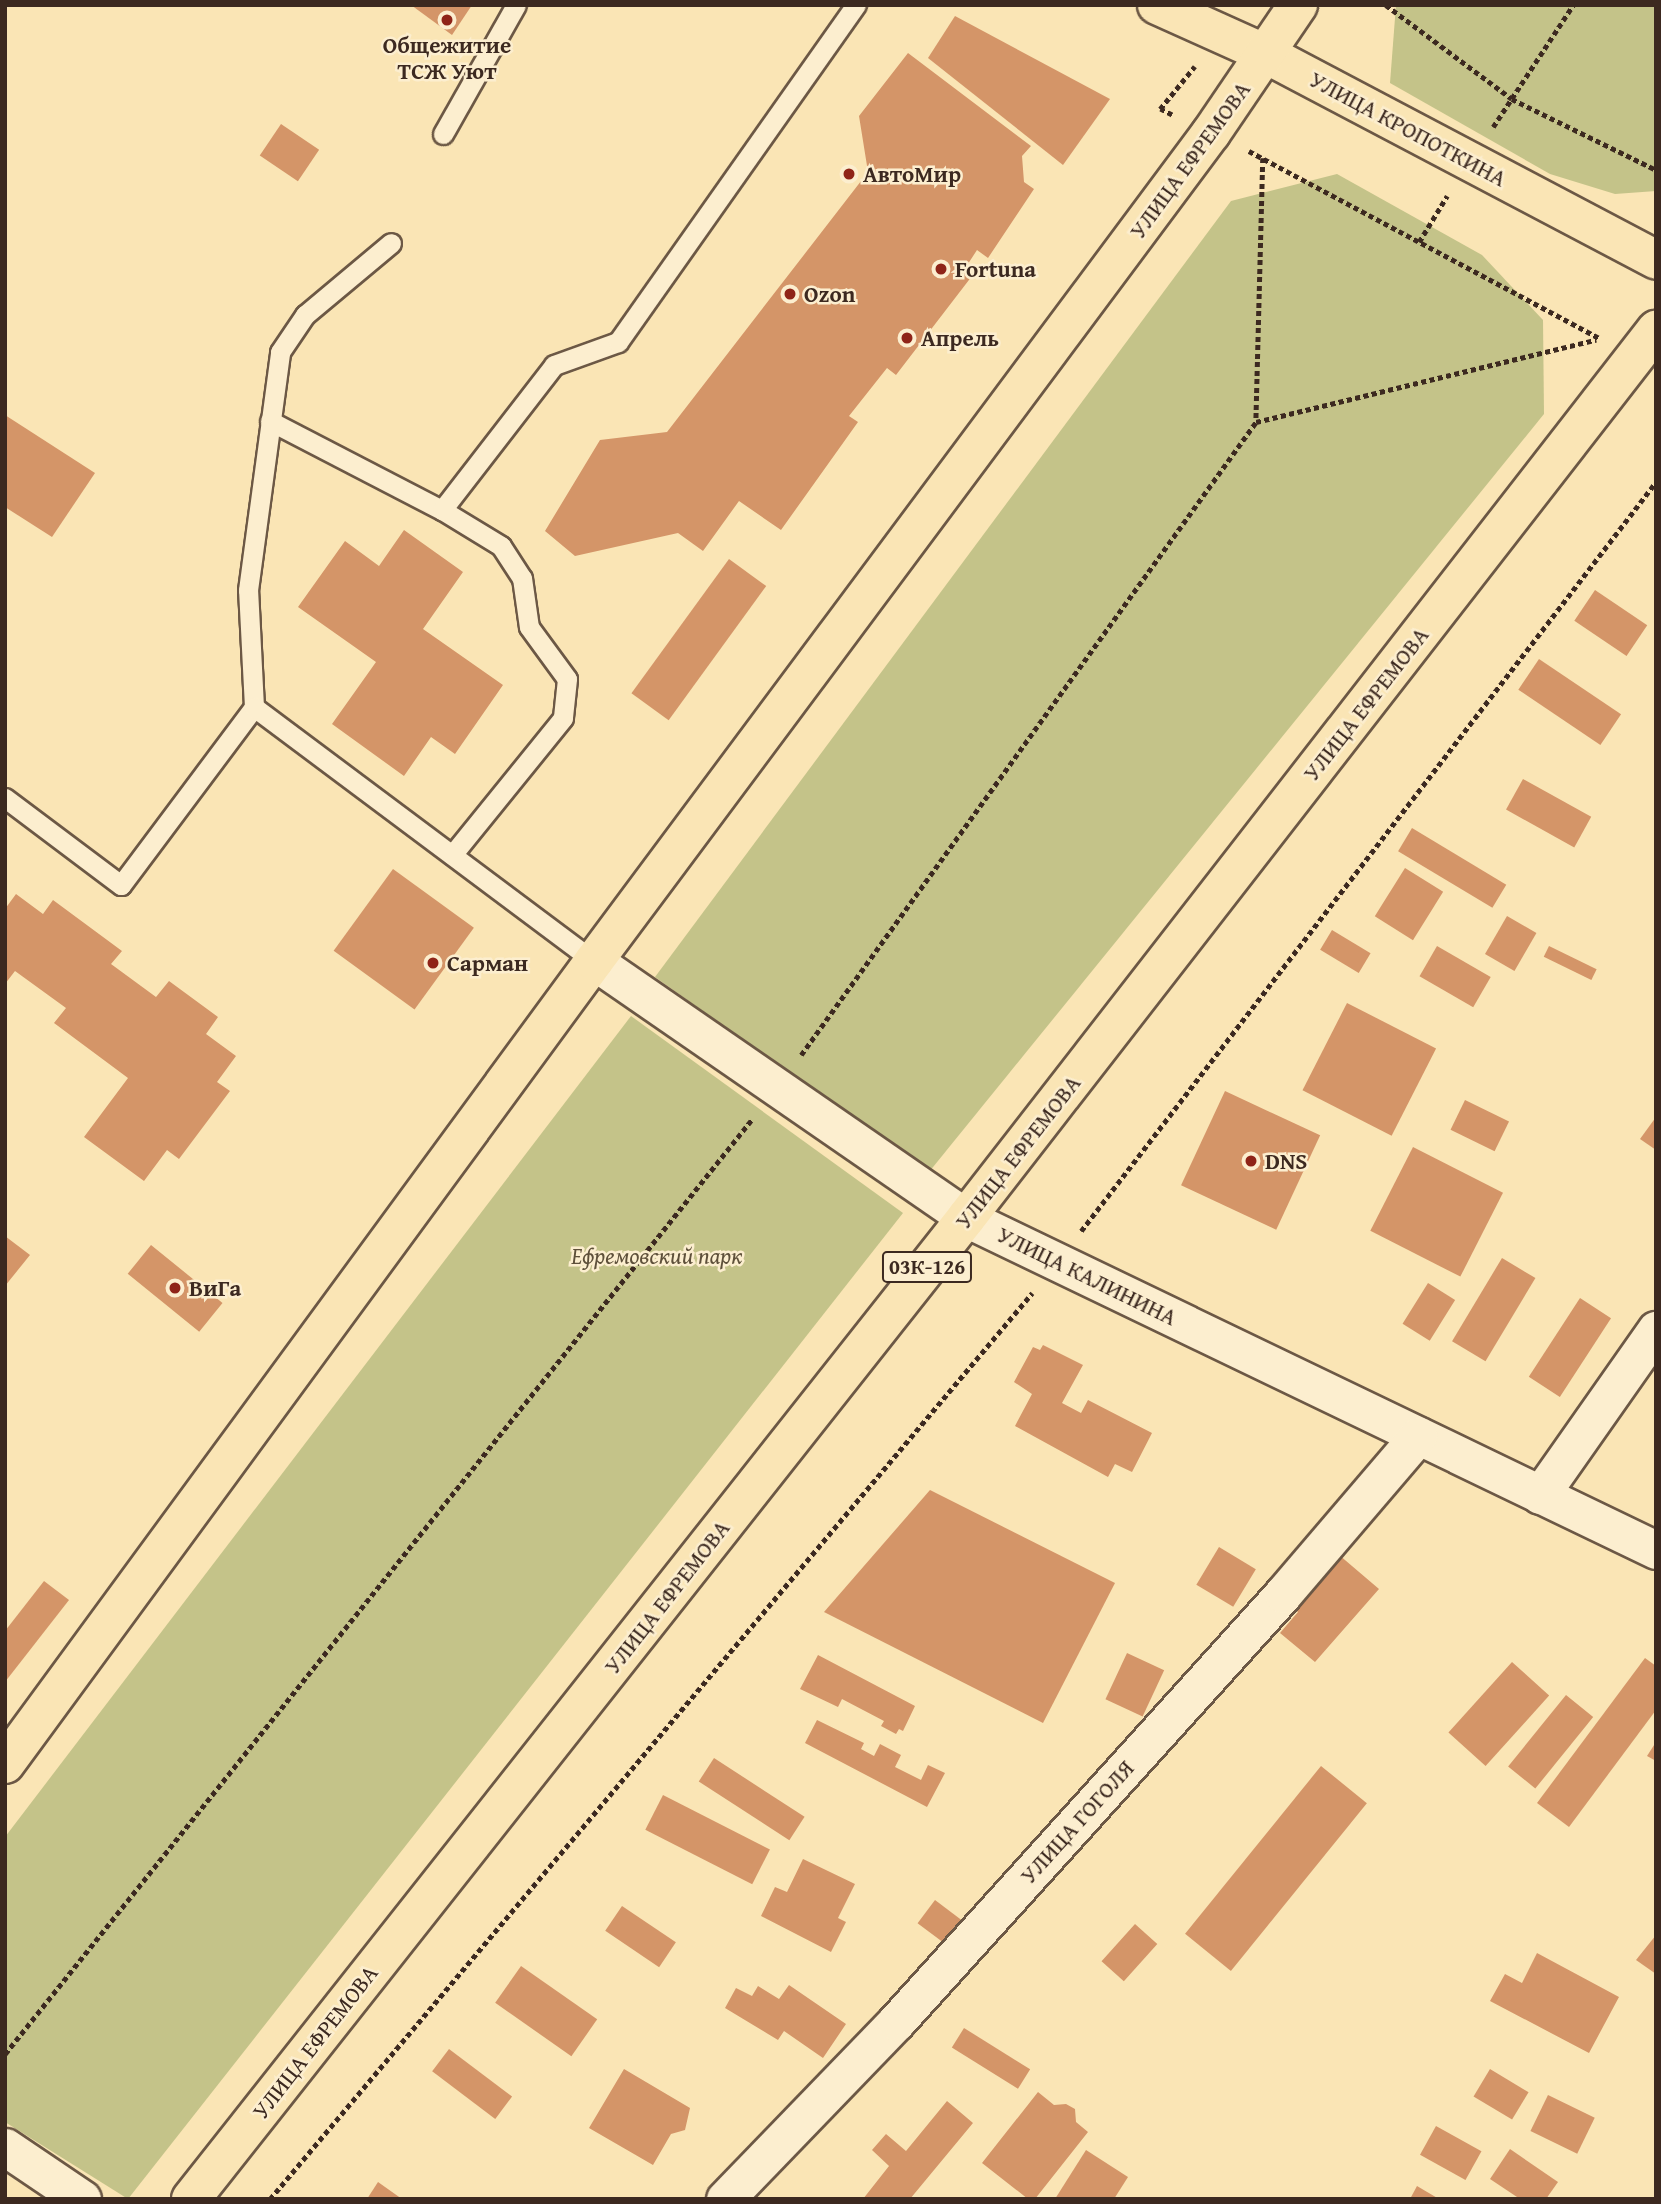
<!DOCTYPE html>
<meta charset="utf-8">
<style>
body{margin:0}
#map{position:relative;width:1661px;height:2204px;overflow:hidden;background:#fae5b5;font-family:"Gentium Book Plus",serif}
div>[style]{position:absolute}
.green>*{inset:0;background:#c4c389}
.building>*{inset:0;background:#d49568;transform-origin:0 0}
.path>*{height:4.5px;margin-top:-2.25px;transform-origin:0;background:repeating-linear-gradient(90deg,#3c2920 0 5px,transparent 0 8.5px)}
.roads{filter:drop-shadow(2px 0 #6c5845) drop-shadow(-2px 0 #6c5845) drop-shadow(0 2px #6c5845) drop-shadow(0 -2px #6c5845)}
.service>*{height:19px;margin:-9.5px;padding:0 9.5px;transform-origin:9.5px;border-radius:9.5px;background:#fceecf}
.minor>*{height:37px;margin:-18.5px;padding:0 18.5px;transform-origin:18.5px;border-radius:18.5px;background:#fceecf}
.primary>*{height:38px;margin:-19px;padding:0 19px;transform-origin:19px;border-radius:19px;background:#fae5b5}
.dots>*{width:19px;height:19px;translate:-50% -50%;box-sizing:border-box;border:4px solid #fceecf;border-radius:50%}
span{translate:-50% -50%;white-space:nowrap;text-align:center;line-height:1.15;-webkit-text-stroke:5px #fceecf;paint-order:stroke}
.shield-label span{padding:2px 5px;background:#fceecf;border:2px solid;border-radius:5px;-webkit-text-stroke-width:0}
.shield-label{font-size:21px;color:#3c2920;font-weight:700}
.poi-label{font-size:23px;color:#3c2920;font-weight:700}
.left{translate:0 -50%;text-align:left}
.street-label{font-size:23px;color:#3c2920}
.park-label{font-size:23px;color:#5e503a;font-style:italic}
.frame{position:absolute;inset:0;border:7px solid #3c2920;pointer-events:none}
</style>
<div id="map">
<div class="green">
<div style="clip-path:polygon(1396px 5px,1656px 5px,1656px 191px,1615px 194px,1550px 174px,1390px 83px)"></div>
<div style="clip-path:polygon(1337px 174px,1482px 255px,1543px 320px,1544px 414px,929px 1172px,655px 977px,1231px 201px)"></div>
<div style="clip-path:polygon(631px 1016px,903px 1213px,128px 2199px,5px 2122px,5px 1837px)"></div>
</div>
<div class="building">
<div style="clip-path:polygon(411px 5px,472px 5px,452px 35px)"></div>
<div style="clip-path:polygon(955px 16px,1110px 99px,1063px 165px,928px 58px)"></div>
<div style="clip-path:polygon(908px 53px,1031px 146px,1022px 156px,1024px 182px,1034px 189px,988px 258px,977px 250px,964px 270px,972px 276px,896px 375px,887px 368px,849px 416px,858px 422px,781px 530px,739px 501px,703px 551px,678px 533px,575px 556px,545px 531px,600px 440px,667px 432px,868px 172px,859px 116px)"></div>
<div style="left:281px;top:124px;width:46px;height:38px;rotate:34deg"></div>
<div style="clip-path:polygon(5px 415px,95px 473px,52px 537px,5px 507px)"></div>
<div style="clip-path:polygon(404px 530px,463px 572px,423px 629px,503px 685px,455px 754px,431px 737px,404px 776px,332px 724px,376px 662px,298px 607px,345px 541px,379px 566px)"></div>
<div style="left:729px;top:559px;width:46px;height:166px;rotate:36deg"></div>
<div style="left:1595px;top:590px;width:63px;height:37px;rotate:34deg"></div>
<div style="left:1539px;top:659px;width:99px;height:37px;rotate:34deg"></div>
<div style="left:1523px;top:779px;width:78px;height:35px;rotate:29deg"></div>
<div style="left:1412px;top:828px;width:110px;height:27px;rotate:31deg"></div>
<div style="left:1405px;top:868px;width:45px;height:57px;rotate:32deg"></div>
<div style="left:393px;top:869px;width:100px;height:101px;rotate:36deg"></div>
<div style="clip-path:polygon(16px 894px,43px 914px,53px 900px,122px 951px,111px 964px,156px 997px,169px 981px,218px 1017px,206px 1034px,236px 1056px,217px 1082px,230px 1091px,179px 1159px,167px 1150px,144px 1181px,84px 1137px,128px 1078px,54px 1023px,66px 1008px,15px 971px,5px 984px,5px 909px)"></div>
<div style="left:1507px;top:916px;width:34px;height:44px;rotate:30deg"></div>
<div style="left:1332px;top:930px;width:45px;height:23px;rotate:31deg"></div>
<div style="left:1437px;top:946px;width:62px;height:35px;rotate:30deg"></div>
<div style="left:1549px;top:946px;width:53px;height:12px;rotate:26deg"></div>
<div style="left:1347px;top:1003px;width:100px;height:98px;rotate:27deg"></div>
<div style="left:1225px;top:1091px;width:105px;height:104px;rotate:25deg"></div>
<div style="left:1465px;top:1100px;width:49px;height:33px;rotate:26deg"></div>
<div style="clip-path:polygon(1656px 1117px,1656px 1150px,1640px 1139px)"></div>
<div style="left:1413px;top:1147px;width:101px;height:94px;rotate:27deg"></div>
<div style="clip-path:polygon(5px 1236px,30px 1255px,5px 1286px)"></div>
<div style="left:151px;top:1245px;width:92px;height:37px;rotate:39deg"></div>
<div style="left:1502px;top:1258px;width:39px;height:97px;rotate:31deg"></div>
<div style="left:1428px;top:1283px;width:32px;height:48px;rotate:32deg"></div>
<div style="left:1580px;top:1298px;width:37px;height:94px;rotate:33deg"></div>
<div style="clip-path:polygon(1043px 1345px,1083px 1365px,1062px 1403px,1081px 1413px,1088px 1400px,1152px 1433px,1132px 1472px,1115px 1464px,1108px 1477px,1015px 1426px,1032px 1394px,1014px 1382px,1033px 1347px,1040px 1350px)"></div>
<div style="clip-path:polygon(930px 1490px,1115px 1583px,1043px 1723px,824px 1612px)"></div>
<div style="clip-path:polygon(1325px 1543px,1379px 1589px,1315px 1662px,1280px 1633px,1298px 1612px,1280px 1596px)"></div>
<div style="left:1219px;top:1547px;width:43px;height:44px;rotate:31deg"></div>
<div style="clip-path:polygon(44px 1581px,69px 1600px,5px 1682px,5px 1631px)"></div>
<div style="left:1127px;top:1653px;width:41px;height:51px;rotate:25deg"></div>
<div style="clip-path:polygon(818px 1655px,915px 1706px,903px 1731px,899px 1729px,896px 1734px,881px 1726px,884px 1721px,842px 1699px,838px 1707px,800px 1689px)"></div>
<div style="clip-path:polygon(1645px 1658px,1656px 1666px,1656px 1710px,1569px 1827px,1537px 1803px)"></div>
<div style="left:1512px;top:1662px;width:50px;height:95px;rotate:42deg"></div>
<div style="left:1566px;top:1695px;width:35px;height:92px;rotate:39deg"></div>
<div style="clip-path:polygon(817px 1720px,864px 1743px,861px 1749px,874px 1756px,880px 1744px,901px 1755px,895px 1767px,921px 1780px,928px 1765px,945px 1773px,927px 1807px,805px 1743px)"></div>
<div style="clip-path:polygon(1656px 1742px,1656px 1761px,1647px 1756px)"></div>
<div style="left:714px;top:1758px;width:108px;height:28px;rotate:33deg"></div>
<div style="left:1321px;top:1766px;width:59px;height:216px;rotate:39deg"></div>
<div style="left:663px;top:1795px;width:120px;height:39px;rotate:27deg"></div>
<div style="clip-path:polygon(803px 1859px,855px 1884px,838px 1918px,846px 1922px,831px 1952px,761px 1916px,775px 1887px,787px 1892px)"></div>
<div style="left:935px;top:1900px;width:34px;height:29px;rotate:37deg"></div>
<div style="left:622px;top:1906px;width:65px;height:30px;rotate:34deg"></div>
<div style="left:1135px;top:1924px;width:30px;height:50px;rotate:42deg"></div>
<div style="clip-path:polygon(1656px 1935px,1656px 1974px,1636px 1960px)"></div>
<div style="clip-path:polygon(1537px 1953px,1619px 1997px,1589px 2053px,1490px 2001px,1505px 1974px,1522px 1983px)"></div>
<div style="left:521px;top:1966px;width:93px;height:45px;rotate:35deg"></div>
<div style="clip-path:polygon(789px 1985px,846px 2024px,823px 2058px,784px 2031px,778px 2040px,725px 2008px,736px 1988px,752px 1996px,758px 1986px,779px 1999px)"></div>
<div style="left:964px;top:2028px;width:78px;height:23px;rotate:32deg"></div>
<div style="left:449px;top:2049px;width:79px;height:28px;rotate:37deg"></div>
<div style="clip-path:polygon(624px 2069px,690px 2108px,685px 2130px,671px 2134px,653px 2165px,589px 2128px)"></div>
<div style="left:1490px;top:2069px;width:45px;height:32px;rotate:31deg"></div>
<div style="clip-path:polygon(1038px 2092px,1054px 2105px,1066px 2104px,1075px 2109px,1076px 2122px,1088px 2132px,1035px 2199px,1028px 2199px,982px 2163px)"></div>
<div style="left:1548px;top:2095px;width:52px;height:40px;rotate:26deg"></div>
<div style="clip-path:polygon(947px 2101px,973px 2123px,910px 2199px,863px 2199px,889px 2166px,872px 2150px,886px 2134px,906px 2151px)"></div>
<div style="left:1436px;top:2126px;width:52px;height:33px;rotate:29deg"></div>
<div style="clip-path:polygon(1510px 2149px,1558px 2182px,1546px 2199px,1520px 2199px,1490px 2179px)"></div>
<div style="clip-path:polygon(1086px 2150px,1128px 2177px,1114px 2199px,1055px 2199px)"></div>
<div style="clip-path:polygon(378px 2182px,402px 2199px,367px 2199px)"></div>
<div style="clip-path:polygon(1417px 2186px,1439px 2199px,1410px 2199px)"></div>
</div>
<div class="path">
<div style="left:1386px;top:5px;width:157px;rotate:36.7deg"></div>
<div style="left:1512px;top:99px;width:161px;rotate:26.2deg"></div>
<div style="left:1172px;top:115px;width:13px;rotate:-153deg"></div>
<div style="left:1160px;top:109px;width:55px;rotate:-50.9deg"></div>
<div style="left:1493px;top:127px;width:146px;rotate:-56.7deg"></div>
<div style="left:1249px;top:151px;width:397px;rotate:28.1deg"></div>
<div style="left:1263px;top:158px;width:264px;rotate:91.5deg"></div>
<div style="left:1256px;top:422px;width:350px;rotate:-13.6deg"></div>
<div style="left:1419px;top:242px;width:54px;rotate:-58.7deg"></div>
<div style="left:801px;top:1055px;width:780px;rotate:-54.29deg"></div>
<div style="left:1081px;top:1231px;width:944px;rotate:-52.49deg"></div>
<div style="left:5px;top:2054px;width:1198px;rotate:-51.37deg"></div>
<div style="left:270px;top:2199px;width:1184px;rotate:-49.93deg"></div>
</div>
<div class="roads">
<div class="service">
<div style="left:443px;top:134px;width:148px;rotate:-60.5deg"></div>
<div style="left:270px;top:421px;width:194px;rotate:27.4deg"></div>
<div style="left:442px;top:510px;width:69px;rotate:31.4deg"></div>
<div style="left:501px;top:546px;width:38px;rotate:57deg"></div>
<div style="left:522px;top:578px;width:49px;rotate:81.9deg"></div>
<div style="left:529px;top:627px;width:64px;rotate:53.8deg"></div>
<div style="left:567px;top:679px;width:39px;rotate:96deg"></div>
<div style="left:563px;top:718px;width:176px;rotate:129deg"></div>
<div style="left:442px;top:510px;width:183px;rotate:-52.3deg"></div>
<div style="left:554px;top:365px;width:68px;rotate:-19.8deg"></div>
<div style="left:618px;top:342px;width:413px;rotate:-54.8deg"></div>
<div style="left:254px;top:707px;width:117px;rotate:-92.9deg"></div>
<div style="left:248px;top:590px;width:240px;rotate:-82.3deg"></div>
<div style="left:280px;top:352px;width:45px;rotate:-56deg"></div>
<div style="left:305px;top:315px;width:112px;rotate:-39.9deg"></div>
<div style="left:5px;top:798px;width:145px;rotate:36.9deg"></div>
<div style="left:121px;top:885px;width:222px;rotate:-53.2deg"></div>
<div style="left:254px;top:707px;width:424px;rotate:36.8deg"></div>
</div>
<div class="minor">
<div style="left:594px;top:961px;width:452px;rotate:34.6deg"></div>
<div style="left:966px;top:1218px;width:766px;rotate:25.69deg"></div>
<div style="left:1540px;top:1495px;width:202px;rotate:-54.9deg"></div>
<div style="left:5px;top:2147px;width:93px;rotate:34deg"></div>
<div style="left:725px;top:2199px;width:246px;rotate:-46deg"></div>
<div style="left:896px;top:2022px;width:577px;rotate:-47.88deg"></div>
<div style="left:1283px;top:1594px;width:208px;rotate:-49.5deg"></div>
</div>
<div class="primary">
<div style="left:1157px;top:5px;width:120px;rotate:24.2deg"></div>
<div style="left:1266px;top:54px;width:441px;rotate:27.8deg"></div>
<div style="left:5px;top:1764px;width:996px;rotate:-53.74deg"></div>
<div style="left:594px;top:961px;width:1033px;rotate:-53.31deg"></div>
<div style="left:1211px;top:133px;width:155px;rotate:-55.8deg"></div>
<div style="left:191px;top:2199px;width:1250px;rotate:-51.69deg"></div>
<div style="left:966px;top:1218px;width:1125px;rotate:-52.15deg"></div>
</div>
</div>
<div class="dots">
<div style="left:447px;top:20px;background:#8f2418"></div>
<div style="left:849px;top:174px;background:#8f2418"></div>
<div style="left:941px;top:269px;background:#8f2418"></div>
<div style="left:790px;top:294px;background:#8f2418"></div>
<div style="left:907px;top:338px;background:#8f2418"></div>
<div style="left:433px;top:963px;background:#8f2418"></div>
<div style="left:1251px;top:1161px;background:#8f2418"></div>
<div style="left:175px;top:1288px;background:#8f2418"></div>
</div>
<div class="shield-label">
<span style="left:927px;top:1267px">03К-126</span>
</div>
<div class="poi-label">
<span style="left:447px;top:58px">Общежитие<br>ТСЖ Уют</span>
<span class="left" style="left:863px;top:174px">АвтоМир</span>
<span class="left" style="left:955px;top:269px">Fortuna</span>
<span class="left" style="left:804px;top:294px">Ozon</span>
<span class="left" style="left:921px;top:338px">Апрель</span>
<span class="left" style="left:447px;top:963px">Сарман</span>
<span class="left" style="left:1265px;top:1161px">DNS</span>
<span class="left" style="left:189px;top:1288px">ВиГа</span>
</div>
<div class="street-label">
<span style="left:1408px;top:129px;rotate:28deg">УЛИЦА КРОПОТКИНА</span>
<span style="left:1190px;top:160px;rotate:-54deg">УЛИЦА ЕФРЕМОВА</span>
<span style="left:1366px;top:704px;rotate:-52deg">УЛИЦА ЕФРЕМОВА</span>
<span style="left:1018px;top:1152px;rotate:-52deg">УЛИЦА ЕФРЕМОВА</span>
<span style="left:1087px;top:1276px;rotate:26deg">УЛИЦА КАЛИНИНА</span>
<span style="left:667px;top:1597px;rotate:-52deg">УЛИЦА ЕФРЕМОВА</span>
<span style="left:1077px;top:1822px;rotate:-48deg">УЛИЦА ГОГОЛЯ</span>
<span style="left:315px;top:2042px;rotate:-52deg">УЛИЦА ЕФРЕМОВА</span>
</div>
<div class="park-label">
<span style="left:657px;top:1256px">Ефремовский парк</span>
</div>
<div class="frame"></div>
</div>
